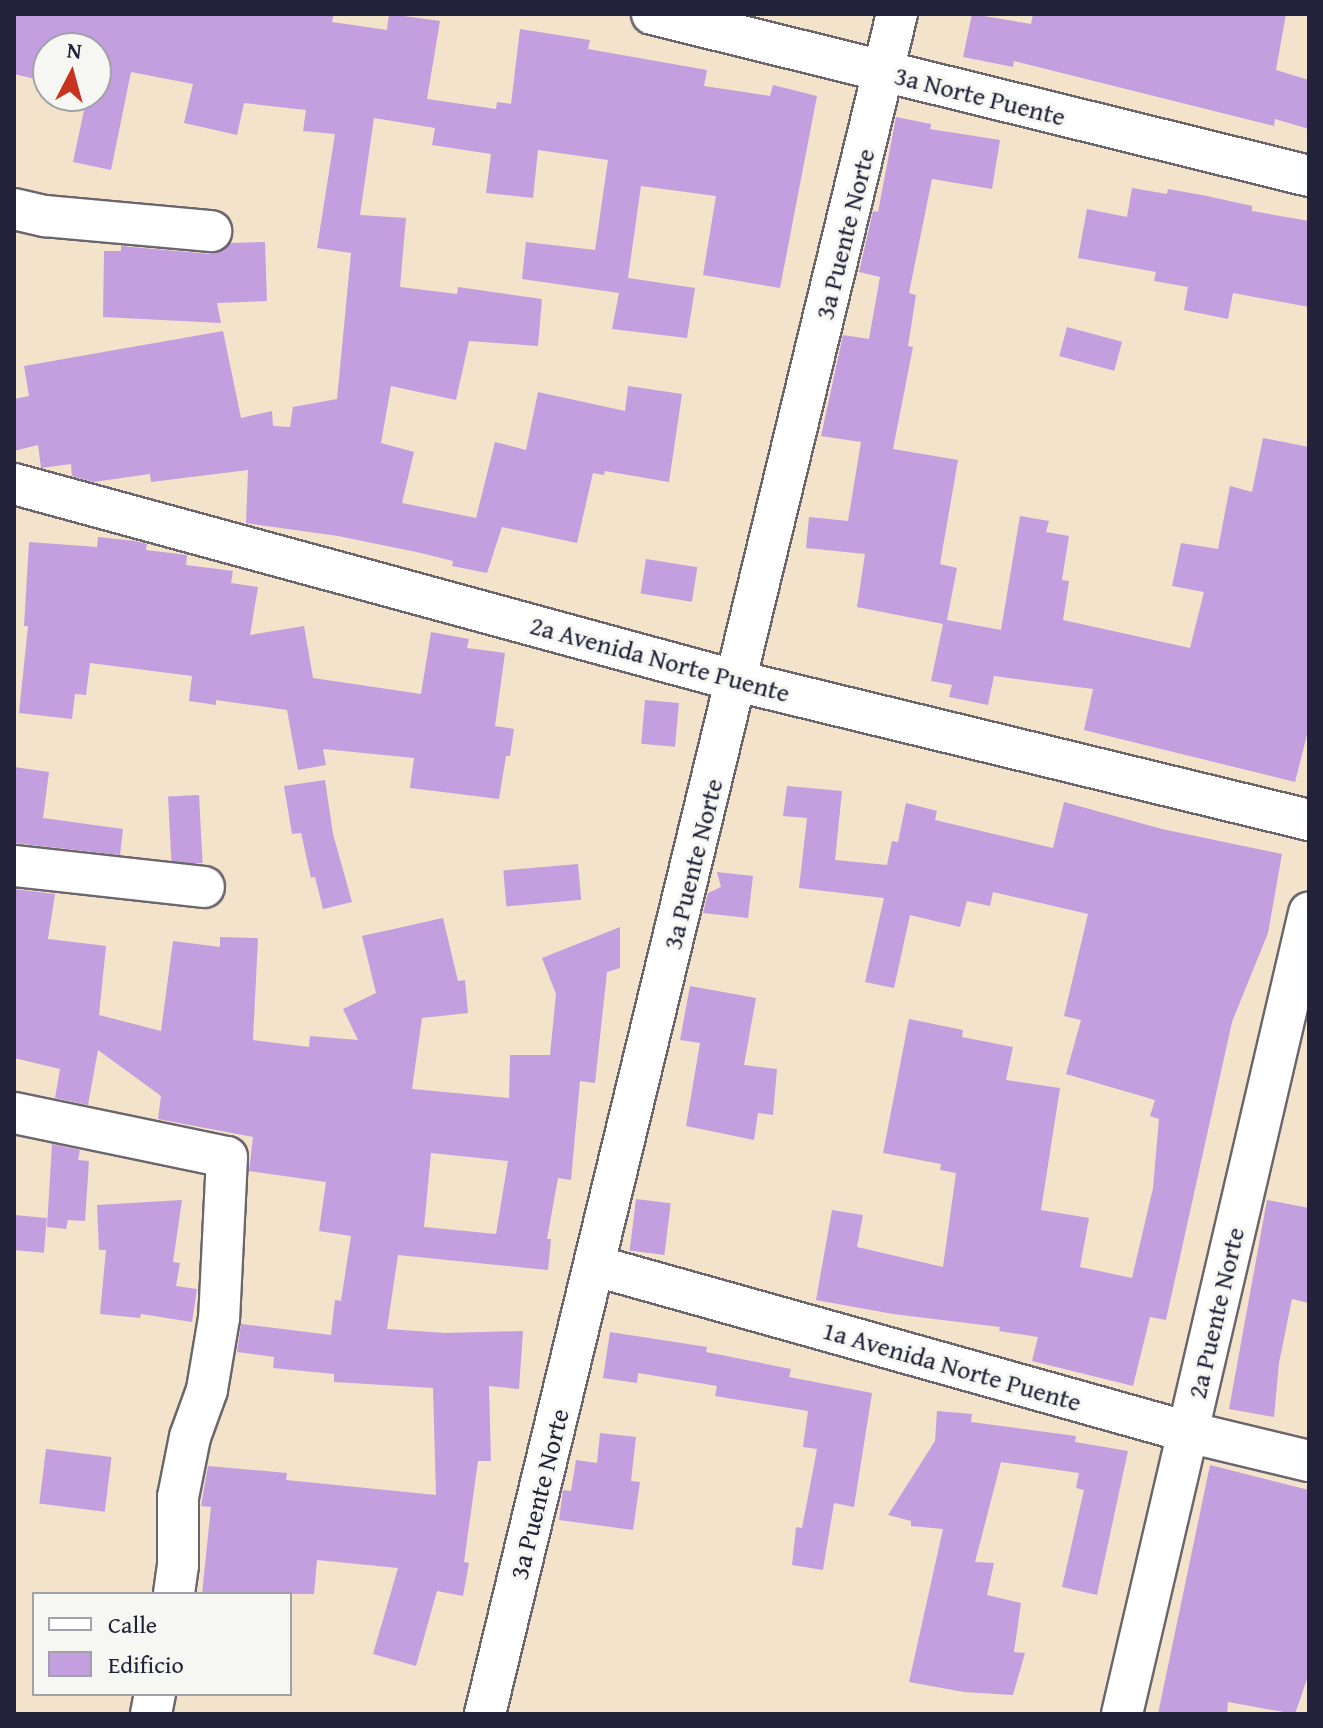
<!DOCTYPE html>
<style>
body{margin:0}
#map{position:relative;width:1323px;height:1728px;overflow:hidden;background:#f2e3ca;font-family:"Gentium Book Plus",serif}
div>[style]{position:absolute}
.building>*{inset:0;background:#c39fdf;transform-origin:0 0}
.roads{filter:drop-shadow(2px 0 #6b666d) drop-shadow(-2px 0 #6b666d) drop-shadow(0 2px #6b666d) drop-shadow(0 -2px #6b666d)}
.street>*{height:40px;margin:-20px;padding:0 20px;transform-origin:20px;border-radius:20px;background:#fff}
span{translate:-50% -50%;white-space:nowrap;text-align:center;line-height:1.15;-webkit-text-stroke:6px #f6f6f2;paint-order:stroke}
.street-label{font-size:26px;color:#22223b}
.frame{position:absolute;inset:0;border:16px solid #22223b;pointer-events:none}
.legend{position:absolute;left:32px;top:1592px;width:260px;height:104px;box-sizing:border-box;background:#f6f6f2;border:2px solid #a1a1a9;margin:0;padding:10px 14px;list-style:none;font-size:24px;color:#22223b}
.legend li{display:flex;align-items:center;gap:16px;height:40px}
.legend b{width:40px;border:2px solid #a1a1a9}
.north{position:absolute;left:32px;top:32px;width:80px;height:80px;box-sizing:border-box;background:#f6f6f2;border:2px solid #a1a1a9;border-radius:50%;rotate:6deg;font-size:22px;font-weight:700;line-height:32px;text-align:center;color:#22223b}
.north::after{content:'';display:block;margin:auto;width:28px;height:36px;background:#c8321e;clip-path:polygon(50% 0,100% 100%,50% 72%,0 100%)}
</style>
<div id="map">
<div class="building">
<div style="clip-path:polygon(14px 14px,334px 14px,332px 22px,387px 30px,389px 14px,440px 21px,427px 99px,496px 109px,497px 102px,511px 104px,520px 29px,590px 40px,588px 49px,707px 70px,704px 86px,770px 96px,773px 85px,817px 96px,780px 288px,703px 275px,716px 196px,641px 186px,628px 278px,695px 288px,687px 338px,612px 329px,619px 293px,522px 279px,526px 242px,595px 250px,608px 160px,538px 150px,533px 198px,486px 193px,491px 154px,432px 145px,435px 128px,374px 118px,360px 215px,406px 218px,400px 287px,457px 294px,458px 287px,542px 299px,538px 346px,469px 341px,456px 400px,391px 386px,381px 443px,414px 452px,402px 503px,476px 518px,495px 442px,526px 450px,538px 392px,625px 411px,628px 386px,682px 394px,669px 482px,605px 471px,604px 475px,593px 473px,577px 543px,502px 527px,487px 573px,452px 566px,453px 561px,421px 553px,338px 536px,246px 523px,248px 470px,151px 482px,150px 474px,93px 482px,72px 476px,71px 464px,41px 468px,38px 445px,14px 451px,14px 399px,29px 396px,24px 366px,223px 331px,241px 418px,272px 411px,273px 426px,290px 427px,293px 407px,337px 399px,351px 253px,317px 248px,335px 134px,303px 131px,306px 110px,244px 103px,237px 135px,184px 123px,193px 84px,131px 72px,111px 170px,73px 162px,87px 96px,96px 96px,96px 48px,48px 48px,48px 82px,14px 74px)"></div>
<div style="clip-path:polygon(972px 14px,1031px 24px,1033px 14px,1286px 14px,1276px 70px,1309px 80px,1309px 129px,1275px 119px,1274px 126px,1014px 61px,1013px 67px,963px 57px)"></div>
<div style="clip-path:polygon(896px 117px,931px 124px,930px 129px,1000px 140px,992px 189px,932px 179px,909px 293px,916px 295px,908px 346px,913px 347px,893px 449px,958px 460px,940px 564px,957px 568px,947px 620px,1001px 630px,1020px 516px,1049px 521px,1046px 532px,1069px 536px,1062px 580px,1069px 581px,1063px 620px,1190px 648px,1204px 592px,1172px 586px,1181px 543px,1218px 549px,1230px 486px,1252px 492px,1263px 438px,1309px 447px,1309px 727px,1295px 782px,1084px 730px,1093px 689px,994px 676px,988px 705px,949px 697px,952px 685px,931px 681px,943px 624px,857px 607px,865px 554px,806px 548px,809px 517px,848px 521px,861px 442px,821px 436px,843px 335px,869px 339px,880px 277px,859px 272px,873px 211px,878px 212px)"></div>
<div style="clip-path:polygon(1132px 188px,1167px 194px,1168px 189px,1207px 196px,1252px 206px,1252px 211px,1309px 221px,1309px 307px,1233px 293px,1228px 319px,1184px 310px,1188px 287px,1154px 281px,1156px 272px,1078px 258px,1087px 209px,1127px 217px)"></div>
<div style="clip-path:polygon(265px 242px,267px 301px,217px 303px,221px 323px,103px 317px,104px 251px,121px 251px,121px 246px,210px 254px,221px 251px,230px 243px)"></div>
<div style="left:1067px;top:327px;width:57px;height:30px;rotate:15deg"></div>
<div style="clip-path:polygon(98px 537px,135px 541px,147px 544px,146px 550px,187px 555px,186px 565px,233px 571px,231px 583px,258px 587px,250px 635px,304px 626px,313px 678px,421px 694px,431px 632px,469px 639px,467px 648px,505px 653px,495px 726px,514px 729px,510px 756px,506px 756px,499px 799px,410px 788px,414px 758px,323px 749px,326px 765px,298px 770px,287px 710px,216px 700px,216px 705px,189px 701px,192px 676px,90px 663px,86px 695px,75px 694px,72px 719px,19px 713px,28px 626px,24px 626px,29px 542px,97px 547px)"></div>
<div style="left:646px;top:559px;width:52px;height:35px;rotate:9deg"></div>
<div style="left:645px;top:700px;width:34px;height:44px;rotate:5deg"></div>
<div style="clip-path:polygon(14px 767px,49px 772px,43px 818px,123px 829px,120px 855px,14px 843px)"></div>
<div style="clip-path:polygon(325px 780px,333px 834px,352px 902px,323px 909px,315px 877px,311px 878px,301px 833px,292px 834px,284px 786px)"></div>
<div style="clip-path:polygon(787px 786px,842px 791px,835px 860px,887px 865px,892px 841px,898px 842px,906px 803px,937px 811px,935px 820px,1053px 848px,1064px 802px,1162px 829px,1282px 854px,1268px 933px,1232px 1022px,1166px 1320px,1150px 1317px,1133px 1386px,1032px 1361px,1038px 1337px,999px 1331px,1000px 1327px,893px 1314px,816px 1300px,832px 1210px,863px 1215px,857px 1247px,943px 1267px,956px 1173px,940px 1170px,941px 1164px,883px 1153px,909px 1019px,963px 1030px,962px 1037px,1013px 1047px,1006px 1080px,1060px 1088px,1041px 1210px,1089px 1218px,1080px 1267px,1132px 1278px,1153px 1188px,1159px 1119px,1150px 1116px,1155px 1100px,1066px 1074px,1081px 1020px,1064px 1016px,1088px 914px,993px 892px,990px 906px,967px 901px,960px 927px,910px 915px,894px 988px,865px 982px,884px 898px,799px 888px,807px 818px,783px 816px)"></div>
<div style="left:199px;top:795px;width:68px;height:31px;rotate:87deg"></div>
<div style="left:578px;top:864px;width:36px;height:75px;rotate:85deg"></div>
<div style="clip-path:polygon(717px 872px,753px 876px,748px 918px,703px 913px,708px 893px,721px 887px)"></div>
<div style="clip-path:polygon(evenodd,14px 889px,55px 894px,48px 939px,106px 946px,99px 1015px,161px 1031px,173px 941px,220px 947px,220px 937px,258px 938px,253px 1040px,309px 1047px,310px 1036px,358px 1040px,343px 1009px,376px 993px,362px 936px,443px 918px,458px 981px,465px 980px,468px 1013px,422px 1018px,412px 1089px,509px 1098px,510px 1055px,550px 1055px,556px 994px,542px 958px,620px 927px,620px 968px,607px 972px,595px 1083px,580px 1081px,571px 1180px,558px 1178px,547px 1239px,551px 1239px,548px 1270px,398px 1255px,387px 1329px,445px 1333px,523px 1331px,519px 1389px,489px 1386px,491px 1461px,478px 1461px,464px 1562px,469px 1563px,463px 1596px,437px 1591px,416px 1666px,373px 1654px,398px 1568px,317px 1560px,314px 1594px,202px 1594px,211px 1507px,201px 1506px,208px 1466px,287px 1473px,286px 1480px,436px 1495px,433px 1388px,334px 1382px,334px 1374px,273px 1368px,274px 1357px,237px 1352px,241px 1324px,331px 1335px,335px 1300px,341px 1301px,351px 1236px,319px 1231px,326px 1182px,249px 1171px,253px 1137px,158px 1119px,161px 1096px,98px 1050px,88px 1105px,55px 1098px,60px 1069px,14px 1058px,14px 889px,431px 1153px,508px 1161px,496px 1234px,424px 1227px,431px 1153px)"></div>
<div style="clip-path:polygon(690px 986px,756px 998px,744px 1065px,777px 1069px,773px 1115px,758px 1113px,754px 1140px,686px 1126px,700px 1043px,680px 1040px)"></div>
<div style="clip-path:polygon(52px 1144px,80px 1150px,78px 1160px,89px 1161px,85px 1221px,68px 1220px,66px 1229px,47px 1227px)"></div>
<div style="left:636px;top:1199px;width:35px;height:52px;rotate:7deg"></div>
<div style="clip-path:polygon(182px 1200px,173px 1262px,180px 1263px,176px 1286px,197px 1289px,192px 1322px,141px 1314px,140px 1318px,100px 1314px,106px 1250px,99px 1250px,97px 1205px)"></div>
<div style="clip-path:polygon(1267px 1200px,1309px 1208px,1309px 1303px,1292px 1299px,1279px 1363px,1274px 1417px,1229px 1409px)"></div>
<div style="left:14px;top:1215px;width:33px;height:35px;rotate:5deg"></div>
<div style="clip-path:polygon(610px 1332px,707px 1347px,706px 1352px,791px 1369px,789px 1377px,872px 1393px,854px 1507px,834px 1503px,823px 1570px,792px 1565px,796px 1527px,802px 1528px,817px 1449px,803px 1447px,808px 1411px,715px 1396px,717px 1386px,638px 1373px,637px 1383px,603px 1378px)"></div>
<div style="clip-path:polygon(937px 1411px,972px 1414px,971px 1422px,1076px 1436px,1075px 1442px,1128px 1451px,1097px 1595px,1062px 1587px,1084px 1490px,1076px 1488px,1079px 1473px,1001px 1462px,975px 1562px,994px 1563px,987px 1595px,1021px 1603px,1014px 1652px,1025px 1653px,1013px 1695px,964px 1692px,909px 1682px,943px 1529px,911px 1526px,911px 1521px,888px 1515px,935px 1441px)"></div>
<div style="clip-path:polygon(600px 1433px,636px 1437px,631px 1481px,640px 1482px,633px 1530px,559px 1520px,563px 1490px,571px 1491px,576px 1460px,597px 1463px)"></div>
<div style="left:46px;top:1449px;width:66px;height:55px;rotate:7deg"></div>
<div style="clip-path:polygon(1210px 1465px,1309px 1490px,1309px 1673px,1295px 1714px,1228px 1702px,1227px 1714px,1158px 1714px)"></div>
</div>
<div class="roads">
<div class="street">
<div style="left:652px;top:14px;width:677px;rotate:13.85deg"></div>
<div style="left:14px;top:209px;width:32px;rotate:13deg"></div>
<div style="left:45px;top:216px;width:167px;rotate:5.2deg"></div>
<div style="left:14px;top:484px;width:749px;rotate:15.24deg"></div>
<div style="left:737px;top:681px;width:589px;rotate:13.66deg"></div>
<div style="left:14px;top:866px;width:191px;rotate:6.3deg"></div>
<div style="left:14px;top:1113px;width:217px;rotate:11.7deg"></div>
<div style="left:227px;top:1157px;width:161px;rotate:92.8deg"></div>
<div style="left:219px;top:1318px;width:73px;rotate:99.5deg"></div>
<div style="left:207px;top:1390px;width:50px;rotate:109.9deg"></div>
<div style="left:190px;top:1437px;width:61px;rotate:101.3deg"></div>
<div style="left:178px;top:1497px;width:68px;rotate:90deg"></div>
<div style="left:178px;top:1565px;width:29px;rotate:98deg"></div>
<div style="left:596px;top:1266px;width:615px;rotate:15.66deg"></div>
<div style="left:1188px;top:1432px;width:124px;rotate:13.5deg"></div>
<div style="left:151px;top:1714px;width:20px;rotate:-79deg"></div>
<div style="left:485px;top:1714px;width:1749px;rotate:-76.38deg"></div>
<div style="left:1122px;top:1714px;width:823px;rotate:-76.86deg"></div>
</div>
</div>
<div class="street-label">
<span style="left:980px;top:96px;rotate:14deg">3a Norte Puente</span>
<span style="left:845px;top:234px;rotate:-76deg">3a Puente Norte</span>
<span style="left:660px;top:659px;rotate:15deg">2a Avenida Norte Puente</span>
<span style="left:693px;top:864px;rotate:-76deg">3a Puente Norte</span>
<span style="left:1216px;top:1313px;rotate:-77deg">2a Puente Norte</span>
<span style="left:952px;top:1366px;rotate:16deg">1a Avenida Norte Puente</span>
<span style="left:539px;top:1494px;rotate:-76deg">3a Puente Norte</span>
</div>
<div class="frame"></div>
<ul class="legend">
<li><b style="height:10px;background:#fff"></b>Calle</li>
<li><b style="height:22px;background:#c39fdf"></b>Edificio</li>
</ul>
<div class="north">N</div>
</div>
